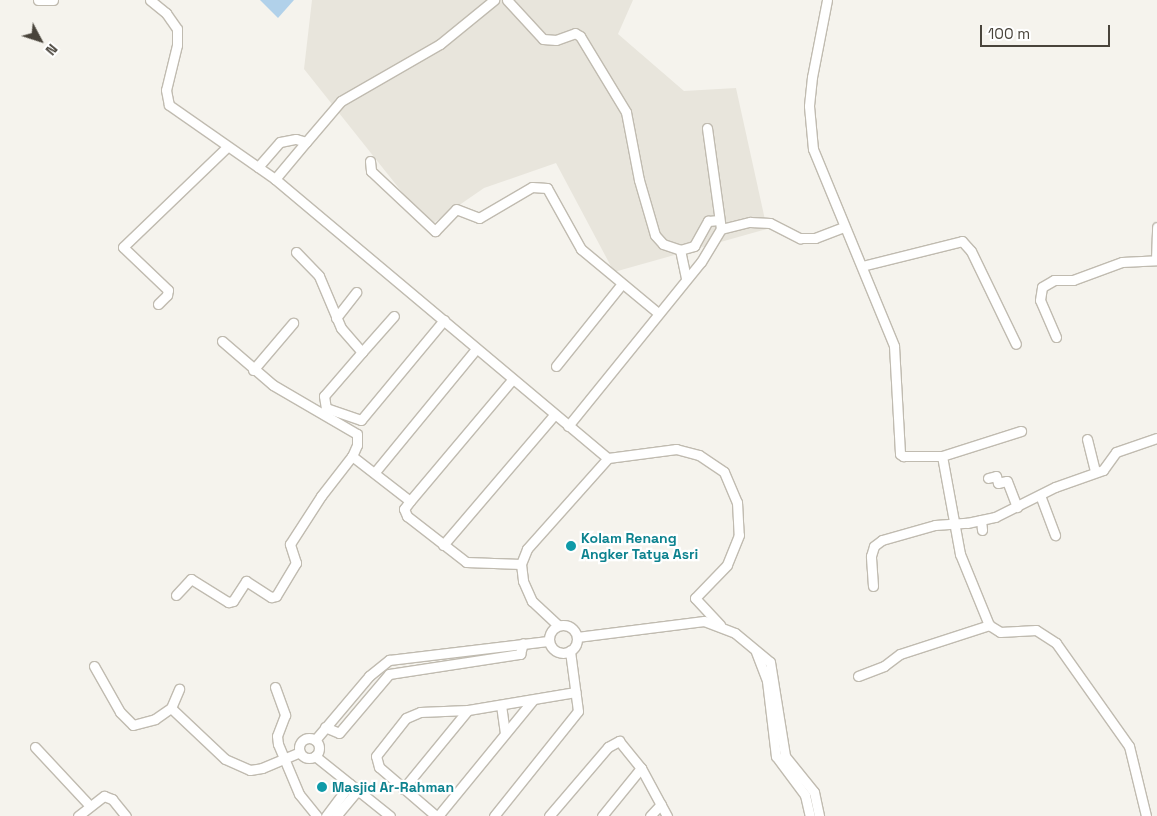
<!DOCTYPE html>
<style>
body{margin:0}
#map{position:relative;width:1157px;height:816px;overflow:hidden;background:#f5f3ed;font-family:"Space Grotesk",sans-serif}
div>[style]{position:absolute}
.residential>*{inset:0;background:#e8e5dc}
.water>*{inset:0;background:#b1d1ea}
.roads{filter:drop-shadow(1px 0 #c0bbb0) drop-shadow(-1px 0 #c0bbb0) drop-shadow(0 1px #c0bbb0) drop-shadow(0 -1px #c0bbb0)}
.minor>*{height:9px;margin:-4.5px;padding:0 4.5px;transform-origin:4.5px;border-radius:4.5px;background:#fff}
.minor>.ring{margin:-4.5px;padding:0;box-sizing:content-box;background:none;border:9px solid #fff;border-radius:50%}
.dots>*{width:14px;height:14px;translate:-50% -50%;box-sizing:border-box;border:2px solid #fff;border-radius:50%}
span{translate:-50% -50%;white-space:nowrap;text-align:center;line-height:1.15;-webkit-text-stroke:4.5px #fff;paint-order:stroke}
.culture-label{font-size:14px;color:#0d838f;font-weight:700}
.left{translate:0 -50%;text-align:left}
.north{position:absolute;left:15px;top:15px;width:50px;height:50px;-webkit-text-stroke:4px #fff;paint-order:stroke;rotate:130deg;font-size:14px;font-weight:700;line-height:20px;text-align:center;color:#49443b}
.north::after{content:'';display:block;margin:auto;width:18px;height:22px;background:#49443b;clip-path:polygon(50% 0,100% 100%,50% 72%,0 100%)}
.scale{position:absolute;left:980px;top:25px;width:130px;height:22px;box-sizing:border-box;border:2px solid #49443b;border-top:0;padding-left:6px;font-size:15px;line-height:18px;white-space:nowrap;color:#49443b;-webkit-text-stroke:4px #fff;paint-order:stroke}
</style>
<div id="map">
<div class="residential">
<div style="clip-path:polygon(312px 0,633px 0,618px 34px,684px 91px,736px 88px,767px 229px,614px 272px,556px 163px,484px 188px,429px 226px,304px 69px)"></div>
</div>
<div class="water">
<div style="clip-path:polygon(260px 0,294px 0,278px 18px)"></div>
</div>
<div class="roads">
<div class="minor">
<div style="left:38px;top:0;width:15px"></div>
<div style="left:150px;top:0;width:21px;rotate:39deg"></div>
<div style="left:166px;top:13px;width:19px;rotate:55deg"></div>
<div style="left:177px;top:29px;width:16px;rotate:90deg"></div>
<div style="left:177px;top:45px;width:46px;rotate:103.7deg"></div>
<div style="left:166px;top:90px;width:15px;rotate:79deg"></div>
<div style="left:169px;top:105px;width:129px;rotate:34.9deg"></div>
<div style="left:275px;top:179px;width:434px;rotate:40deg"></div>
<div style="left:608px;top:458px;width:122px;rotate:131.7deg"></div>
<div style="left:527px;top:549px;width:16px;rotate:112deg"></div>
<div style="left:521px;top:564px;width:17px;rotate:83deg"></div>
<div style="left:523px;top:581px;width:22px;rotate:66deg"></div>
<div style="left:532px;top:601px;width:35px;rotate:43deg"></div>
<div style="left:507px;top:0;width:53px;rotate:47.3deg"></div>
<div style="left:543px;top:39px;width:13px;rotate:4deg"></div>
<div style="left:556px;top:40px;width:20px;rotate:-20deg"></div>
<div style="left:575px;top:33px;width:6px;rotate:31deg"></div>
<div style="left:580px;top:36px;width:89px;rotate:58.8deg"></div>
<div style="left:626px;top:112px;width:69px;rotate:79.2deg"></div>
<div style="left:639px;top:180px;width:57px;rotate:73.8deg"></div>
<div style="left:655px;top:235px;width:12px;rotate:48deg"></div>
<div style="left:663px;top:244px;width:18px;rotate:19deg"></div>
<div style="left:827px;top:0;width:78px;rotate:101deg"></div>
<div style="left:812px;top:77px;width:29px;rotate:96deg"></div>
<div style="left:809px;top:106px;width:43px;rotate:84.7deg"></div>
<div style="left:813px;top:149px;width:213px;rotate:67.6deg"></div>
<div style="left:894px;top:346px;width:108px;rotate:86.8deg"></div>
<div style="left:900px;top:454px;width:4px;rotate:34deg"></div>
<div style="left:903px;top:456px;width:39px"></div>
<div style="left:942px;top:456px;width:100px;rotate:79.6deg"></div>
<div style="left:960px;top:554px;width:77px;rotate:67.8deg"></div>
<div style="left:989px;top:625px;width:13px;rotate:32deg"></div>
<div style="left:1000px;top:632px;width:36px;rotate:-3deg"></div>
<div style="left:1036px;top:630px;width:24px;rotate:33deg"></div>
<div style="left:1056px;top:643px;width:126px;rotate:54.7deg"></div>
<div style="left:1129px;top:746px;width:72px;rotate:76.3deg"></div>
<div style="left:370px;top:161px;width:10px;rotate:84deg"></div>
<div style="left:371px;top:171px;width:88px;rotate:43.2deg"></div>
<div style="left:435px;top:231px;width:30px;rotate:-46deg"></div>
<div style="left:456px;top:209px;width:25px;rotate:21deg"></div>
<div style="left:479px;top:218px;width:61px;rotate:-30.3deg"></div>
<div style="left:532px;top:187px;width:15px;rotate:4deg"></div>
<div style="left:547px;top:188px;width:70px;rotate:60.9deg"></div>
<div style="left:581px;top:249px;width:100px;rotate:39.7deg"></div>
<div style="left:258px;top:167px;width:33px;rotate:-49deg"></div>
<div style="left:280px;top:142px;width:16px;rotate:-11deg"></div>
<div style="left:296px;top:139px;width:10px;rotate:17deg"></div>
<div style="left:306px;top:142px;width:54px;rotate:-49.5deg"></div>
<div style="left:341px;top:101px;width:114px;rotate:-29.9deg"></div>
<div style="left:440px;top:44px;width:70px;rotate:-39.2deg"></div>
<div style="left:275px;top:179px;width:48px;rotate:-50deg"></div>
<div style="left:721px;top:229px;width:30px;rotate:-14deg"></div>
<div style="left:750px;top:222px;width:20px;rotate:3deg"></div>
<div style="left:770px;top:223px;width:34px;rotate:27deg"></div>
<div style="left:800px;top:238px;width:15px"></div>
<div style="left:815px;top:238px;width:30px;rotate:-21deg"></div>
<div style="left:296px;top:252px;width:33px;rotate:46deg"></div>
<div style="left:319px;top:276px;width:56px;rotate:67.1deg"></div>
<div style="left:341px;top:328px;width:32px;rotate:49deg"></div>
<div style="left:362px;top:352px;width:58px;rotate:130.8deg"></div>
<div style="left:324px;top:396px;width:12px;rotate:81deg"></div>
<div style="left:326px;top:408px;width:37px;rotate:19deg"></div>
<div style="left:361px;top:420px;width:130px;rotate:-50.3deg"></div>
<div style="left:1156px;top:260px;width:33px;rotate:-88deg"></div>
<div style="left:862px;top:266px;width:103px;rotate:-14deg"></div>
<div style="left:962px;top:241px;width:13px;rotate:48deg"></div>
<div style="left:971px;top:251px;width:103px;rotate:64.2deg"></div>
<div style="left:686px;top:278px;width:29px;rotate:-102deg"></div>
<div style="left:680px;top:250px;width:15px;rotate:-16deg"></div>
<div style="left:694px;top:246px;width:29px;rotate:-61deg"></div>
<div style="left:708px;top:221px;width:11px;rotate:-5deg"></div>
<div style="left:158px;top:304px;width:13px;rotate:-45deg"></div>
<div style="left:167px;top:295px;width:5px;rotate:-79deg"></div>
<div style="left:168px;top:290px;width:62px;rotate:-136.3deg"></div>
<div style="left:123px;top:247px;width:144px;rotate:-43.9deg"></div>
<div style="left:336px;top:318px;width:33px;rotate:-52deg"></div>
<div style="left:1056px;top:337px;width:40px;rotate:-113.4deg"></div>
<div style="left:1040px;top:300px;width:13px;rotate:-81deg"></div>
<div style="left:1042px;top:287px;width:14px;rotate:-30deg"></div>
<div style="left:1054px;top:280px;width:19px"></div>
<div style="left:1073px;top:280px;width:52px;rotate:-20.2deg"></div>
<div style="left:1122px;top:262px;width:35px;rotate:-3deg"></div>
<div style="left:222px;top:341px;width:67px;rotate:40.8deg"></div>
<div style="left:273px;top:385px;width:97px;rotate:30.3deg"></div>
<div style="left:357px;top:434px;width:11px;rotate:90deg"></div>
<div style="left:357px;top:445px;width:12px;rotate:114deg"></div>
<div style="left:352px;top:456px;width:73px;rotate:37.8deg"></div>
<div style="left:410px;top:501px;width:10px;rotate:127deg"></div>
<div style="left:404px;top:509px;width:8px;rotate:67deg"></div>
<div style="left:407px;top:516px;width:75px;rotate:37.9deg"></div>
<div style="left:466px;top:562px;width:55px;rotate:2.1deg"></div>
<div style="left:362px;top:352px;width:48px;rotate:-48.4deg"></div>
<div style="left:556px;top:366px;width:104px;rotate:-51.3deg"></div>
<div style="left:253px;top:370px;width:62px;rotate:-49.6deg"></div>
<div style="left:568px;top:426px;width:211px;rotate:-51deg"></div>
<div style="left:701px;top:262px;width:39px;rotate:-59deg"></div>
<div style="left:721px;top:229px;width:102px;rotate:-97.9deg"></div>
<div style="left:1087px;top:439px;width:34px;rotate:76deg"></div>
<div style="left:942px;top:456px;width:83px;rotate:-17.6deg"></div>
<div style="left:608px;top:458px;width:69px;rotate:-7.5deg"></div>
<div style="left:676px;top:449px;width:24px;rotate:15deg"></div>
<div style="left:699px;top:455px;width:30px;rotate:34deg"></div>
<div style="left:724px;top:472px;width:33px;rotate:67deg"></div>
<div style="left:737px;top:502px;width:33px;rotate:87deg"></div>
<div style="left:739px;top:535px;width:32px;rotate:112deg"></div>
<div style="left:727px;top:565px;width:46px;rotate:134.1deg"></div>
<div style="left:695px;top:598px;width:37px;rotate:47deg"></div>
<div style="left:375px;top:472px;width:159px;rotate:-50.6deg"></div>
<div style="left:988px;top:478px;width:8px;rotate:-14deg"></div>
<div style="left:996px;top:476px;width:7px;rotate:74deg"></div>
<div style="left:998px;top:483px;width:9px;rotate:-13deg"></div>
<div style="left:1007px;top:481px;width:28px;rotate:69deg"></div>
<div style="left:1040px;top:495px;width:43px;rotate:69.4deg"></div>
<div style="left:410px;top:501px;width:158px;rotate:-49.9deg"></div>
<div style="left:981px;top:520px;width:10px;rotate:84deg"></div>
<div style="left:443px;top:545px;width:171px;rotate:-49.5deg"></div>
<div style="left:873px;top:586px;width:30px;rotate:-94deg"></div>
<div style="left:871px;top:556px;width:10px;rotate:-73deg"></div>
<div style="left:874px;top:546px;width:10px;rotate:-37deg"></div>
<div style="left:882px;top:540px;width:55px;rotate:-15.8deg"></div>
<div style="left:935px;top:525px;width:32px;rotate:-4deg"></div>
<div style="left:967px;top:523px;width:29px;rotate:-12deg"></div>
<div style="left:995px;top:517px;width:67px;rotate:-26.6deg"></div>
<div style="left:1055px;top:487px;width:51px;rotate:-19.5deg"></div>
<div style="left:1103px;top:470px;width:22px;rotate:-54deg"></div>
<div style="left:1116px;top:452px;width:43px;rotate:-18.9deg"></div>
<div style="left:176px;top:595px;width:22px;rotate:-47deg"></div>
<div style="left:191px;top:579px;width:44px;rotate:31.9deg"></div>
<div style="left:228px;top:602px;width:5px;rotate:-11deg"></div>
<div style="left:233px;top:601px;width:24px;rotate:-57deg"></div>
<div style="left:246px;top:581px;width:30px;rotate:33deg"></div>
<div style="left:271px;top:597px;width:5px;rotate:-11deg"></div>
<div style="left:276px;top:596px;width:39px;rotate:-59deg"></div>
<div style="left:296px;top:563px;width:20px;rotate:-108deg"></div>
<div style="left:290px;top:544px;width:57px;rotate:-57.1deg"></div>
<div style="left:321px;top:496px;width:51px;rotate:-52.2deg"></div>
<div class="ring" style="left:549px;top:625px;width:19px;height:19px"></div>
<div style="left:577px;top:637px;width:128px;rotate:-7.2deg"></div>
<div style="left:704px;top:621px;width:33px;rotate:21deg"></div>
<div style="left:735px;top:633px;width:45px;rotate:39.6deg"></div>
<div style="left:770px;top:662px;width:95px;rotate:80.9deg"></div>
<div style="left:785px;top:756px;width:46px;rotate:51.1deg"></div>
<div style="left:814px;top:792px;width:25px;rotate:78deg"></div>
<div style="left:756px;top:652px;width:31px;rotate:69deg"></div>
<div style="left:767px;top:681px;width:76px;rotate:83.2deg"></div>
<div style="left:776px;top:756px;width:49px;rotate:53.4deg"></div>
<div style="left:805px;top:795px;width:22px;rotate:77deg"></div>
<div style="left:94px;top:666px;width:53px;rotate:60.5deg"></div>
<div style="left:120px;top:712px;width:18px;rotate:45deg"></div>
<div style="left:133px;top:725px;width:23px;rotate:-15deg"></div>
<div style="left:155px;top:719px;width:19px;rotate:-35deg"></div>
<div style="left:171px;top:708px;width:74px;rotate:43.4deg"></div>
<div style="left:225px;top:759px;width:27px;rotate:24deg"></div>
<div style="left:250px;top:770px;width:12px;rotate:-9deg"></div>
<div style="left:262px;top:768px;width:41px;rotate:-22.8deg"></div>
<div style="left:858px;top:676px;width:28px;rotate:-21deg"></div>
<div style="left:884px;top:666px;width:20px;rotate:-37deg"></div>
<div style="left:900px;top:654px;width:94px;rotate:-18deg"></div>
<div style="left:275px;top:687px;width:30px;rotate:70deg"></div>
<div style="left:285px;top:715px;width:22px;rotate:111deg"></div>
<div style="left:277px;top:736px;width:8px;rotate:83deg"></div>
<div style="left:278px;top:744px;width:54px;rotate:67.2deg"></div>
<div style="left:299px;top:794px;width:28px;rotate:51deg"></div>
<div style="left:501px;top:705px;width:28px;rotate:82deg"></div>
<div style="left:171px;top:708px;width:21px;rotate:-67deg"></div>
<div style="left:325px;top:727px;width:15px;rotate:23deg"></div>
<div style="left:339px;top:733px;width:77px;rotate:-49.7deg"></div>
<div style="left:389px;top:674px;width:133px;rotate:-8.7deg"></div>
<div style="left:520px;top:654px;width:11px;rotate:-75deg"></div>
<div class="ring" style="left:299px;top:738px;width:11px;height:11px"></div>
<div style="left:315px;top:740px;width:84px;rotate:-49.8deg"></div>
<div style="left:369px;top:676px;width:26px;rotate:-39deg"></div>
<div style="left:389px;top:660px;width:160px;rotate:-6.8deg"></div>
<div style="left:35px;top:747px;width:79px;rotate:47deg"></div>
<div style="left:315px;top:756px;width:96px;rotate:38.7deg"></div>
<div style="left:403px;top:789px;width:102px;rotate:-50.6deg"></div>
<div style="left:468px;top:710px;width:109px;rotate:-9.5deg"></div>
<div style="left:78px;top:816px;width:33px;rotate:-38deg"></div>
<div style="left:104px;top:796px;width:9px;rotate:21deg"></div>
<div style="left:112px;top:799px;width:22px;rotate:51deg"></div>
<div style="left:326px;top:816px;width:40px;rotate:-53deg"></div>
<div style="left:336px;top:816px;width:34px;rotate:-50deg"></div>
<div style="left:436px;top:816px;width:75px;rotate:-139.3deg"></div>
<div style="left:379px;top:767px;width:11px;rotate:-105deg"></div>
<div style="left:376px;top:756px;width:48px;rotate:-51.7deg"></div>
<div style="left:406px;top:718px;width:15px;rotate:-23deg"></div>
<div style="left:420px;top:712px;width:48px;rotate:-2.4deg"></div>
<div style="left:438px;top:816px;width:150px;rotate:-50.7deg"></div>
<div style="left:494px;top:816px;width:134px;rotate:-51.3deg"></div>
<div style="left:578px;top:711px;width:61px;rotate:-97.6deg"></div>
<div style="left:549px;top:816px;width:91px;rotate:-49.5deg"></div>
<div style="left:608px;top:747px;width:13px;rotate:-29deg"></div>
<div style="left:619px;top:741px;width:35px;rotate:51deg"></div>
<div style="left:641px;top:768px;width:55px;rotate:61.6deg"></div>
<div style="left:602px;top:816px;width:62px;rotate:-50.9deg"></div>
<div style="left:650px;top:816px;width:16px;rotate:-47deg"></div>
</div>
</div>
<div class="dots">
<div style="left:571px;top:546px;background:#0f9aa8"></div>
<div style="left:322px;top:787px;background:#0f9aa8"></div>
</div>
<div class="culture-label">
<span class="left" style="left:581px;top:546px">Kolam Renang<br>Angker Tatya Asri</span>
<span class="left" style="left:332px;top:787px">Masjid Ar-Rahman</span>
</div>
<div class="north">N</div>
<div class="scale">100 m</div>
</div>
